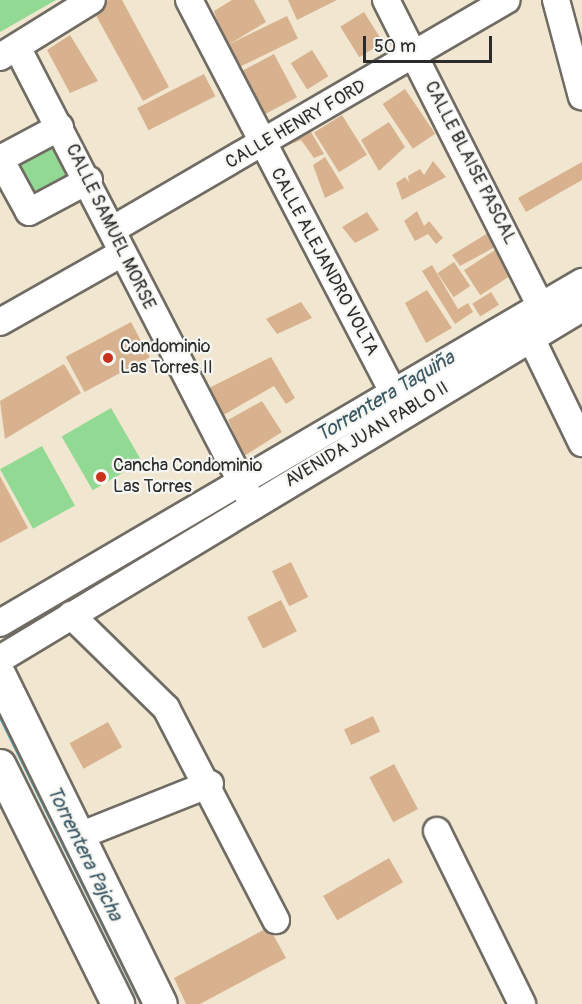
<!DOCTYPE html>
<meta charset="utf-8">
<style>
body{margin:0}
#map{position:relative;width:582px;height:1004px;overflow:hidden;background:#f1e6cf;font-family:Pangolin,sans-serif}
div>[style]{position:absolute}
.green>*{inset:0;background:#92d993;transform-origin:0 0}
.stream>*{height:5px;margin:-2.5px;padding:0 2.5px;transform-origin:2.5px;border-radius:2.5px;background:#4fadcd}
.building>*{inset:0;background:#d8b28f;transform-origin:0 0}
.roads{filter:drop-shadow(2px 0 #706c64) drop-shadow(-2px 0 #706c64) drop-shadow(0 2px #706c64) drop-shadow(0 -2px #706c64)}
.minor>*{height:26px;margin:-13px;padding:0 13px;transform-origin:13px;border-radius:13px;background:#fff}
.major>*{height:32px;margin:-16px;padding:0 16px;transform-origin:16px;border-radius:16px;background:#fff}
.dots>*{width:16px;height:16px;translate:-50% -50%;box-sizing:border-box;border:3px solid #f6f6f2;border-radius:50%}
span{translate:-50% -50%;white-space:nowrap;text-align:center;line-height:1.15;-webkit-text-stroke:4.5px #f6f6f2;paint-order:stroke}
.street-label{font-size:18px;color:#2b2b2b}
.poi-label{font-size:18px;color:#2b2b2b}
.left{translate:0 -50%;text-align:left}
.water-label{font-size:20px;color:#385864;font-style:italic}
.scale{position:absolute;left:363px;top:36px;width:129px;height:27px;box-sizing:border-box;border:3px solid #2b2b2b;border-top:0;padding-left:8px;font-size:18px;line-height:21px;white-space:nowrap;color:#2b2b2b;-webkit-text-stroke:4px #f6f6f2;paint-order:stroke}
</style>
<div id="map">
<div class="green">
<div style="clip-path:polygon(0 0,56px 0,0 32px)"></div>
<div style="left:53px;top:137px;width:47px;height:51px;rotate:61deg"></div>
<div style="left:111px;top:408px;width:62px;height:57px;rotate:60deg"></div>
<div style="left:42px;top:446px;width:68px;height:48px;rotate:61deg"></div>
</div>
<div class="stream">
<div style="left:9px;top:636px;width:226px;rotate:-30.5deg"></div>
<div style="left:0;top:715px;width:322px;rotate:63.8deg"></div>
</div>
<div class="building">
<div style="clip-path:polygon(108px 0,122px 0,169px 87px,143px 101px,93px 10px)"></div>
<div style="clip-path:polygon(232px 0,254px 0,266px 22px,226px 46px,214px 11px)"></div>
<div style="clip-path:polygon(288px 0,337px 0,297px 20px)"></div>
<div style="left:364px;top:12px;width:36px;height:28px;rotate:58deg"></div>
<div style="left:287px;top:16px;width:25px;height:68px;rotate:64deg"></div>
<div style="clip-path:polygon(70px 35px,98px 81px,70px 93px,47px 50px)"></div>
<div style="left:312px;top:50px;width:31px;height:25px;rotate:58deg"></div>
<div style="left:274px;top:54px;width:49px;height:39px;rotate:62deg"></div>
<div style="left:204px;top:74px;width:25px;height:75px;rotate:63deg"></div>
<div style="left:405px;top:89px;width:54px;height:27px;rotate:56deg"></div>
<div style="left:342px;top:115px;width:47px;height:33px;rotate:58deg"></div>
<div style="clip-path:polygon(389px 122px,405px 147px,379px 171px,361px 140px)"></div>
<div style="clip-path:polygon(308px 127px,324px 154px,314px 158px,301px 140px,286px 146px,282px 140px)"></div>
<div style="clip-path:polygon(325px 157px,344px 188px,325px 198px,313px 165px)"></div>
<div style="clip-path:polygon(433px 161px,446px 177px,402px 200px,396px 183px,405px 177px,409px 182px,408px 176px,420px 169px,424px 175px)"></div>
<div style="clip-path:polygon(582px 162px,582px 180px,526px 212px,518px 198px)"></div>
<div style="clip-path:polygon(417px 211px,424px 226px,429px 221px,443px 238px,436px 244px,428px 234px,415px 241px,404px 221px)"></div>
<div style="clip-path:polygon(367px 212px,379px 230px,355px 243px,342px 227px)"></div>
<div style="clip-path:polygon(488px 233px,495px 247px,460px 266px,452px 255px)"></div>
<div style="left:495px;top:250px;width:30px;height:37px;rotate:57deg"></div>
<div style="left:454px;top:262px;width:29px;height:20px;rotate:56deg"></div>
<div style="clip-path:polygon(432px 265px,458px 309px,468px 303px,473px 312px,455px 324px,422px 271px)"></div>
<div style="clip-path:polygon(427px 290px,452px 328px,426px 343px,405px 303px)"></div>
<div style="left:491px;top:292px;width:15px;height:22px;rotate:58deg"></div>
<div style="clip-path:polygon(301px 302px,312px 318px,277px 334px,266px 319px)"></div>
<div style="left:131px;top:322px;width:40px;height:74px;rotate:62deg"></div>
<div style="clip-path:polygon(271px 357px,295px 398px,286px 404px,274px 386px,220px 417px,207px 389px)"></div>
<div style="clip-path:polygon(64px 364px,81px 393px,5px 439px,0 401px)"></div>
<div style="clip-path:polygon(262px 401px,282px 432px,244px 456px,228px 420px)"></div>
<div style="clip-path:polygon(0 476px,28px 528px,0 543px)"></div>
<div style="left:291px;top:562px;width:39px;height:21px;rotate:64deg"></div>
<div style="left:281px;top:600px;width:35px;height:38px;rotate:63deg"></div>
<div style="left:373px;top:716px;width:17px;height:32px;rotate:65deg"></div>
<div style="left:108px;top:722px;width:29px;height:44px;rotate:61deg"></div>
<div style="left:394px;top:764px;width:51px;height:28px;rotate:62deg"></div>
<div style="left:389px;top:858px;width:28px;height:76px;rotate:60deg"></div>
<div style="clip-path:polygon(269px 927px,286px 958px,200px 1004px,186px 1004px,174px 978px)"></div>
</div>
<div class="roads">
<div class="minor">
<div style="left:189px;top:0;width:445px;rotate:62.5deg"></div>
<div style="left:386px;top:0;width:360px;rotate:63.2deg"></div>
<div style="left:556px;top:0;width:100px;rotate:75deg"></div>
<div style="left:17px;top:47px;width:506px;rotate:62.73deg"></div>
<div style="left:0;top:57px;width:108px;rotate:-31.8deg"></div>
<div style="left:60px;top:127px;width:68px;rotate:151.9deg"></div>
<div style="left:0;top:159px;width:60px;rotate:61.3deg"></div>
<div style="left:29px;top:212px;width:68px;rotate:-28.1deg"></div>
<div style="left:115px;top:228px;width:453px;rotate:-30.2deg"></div>
<div style="left:0;top:322px;width:140px;rotate:-29.5deg"></div>
<div style="left:531px;top:338px;width:117px;rotate:64.1deg"></div>
<div style="left:71px;top:615px;width:133px;rotate:44.4deg"></div>
<div style="left:166px;top:708px;width:239px;rotate:62.6deg"></div>
<div style="left:0;top:623px;width:675px;rotate:-30.37deg"></div>
<div style="left:0;top:659px;width:680px;rotate:-31.09deg"></div>
<div style="left:437px;top:831px;width:193px;rotate:63.8deg"></div>
<div style="left:79px;top:836px;width:141px;rotate:-21.7deg"></div>
</div>
<div class="major">
<div style="left:0;top:676px;width:365px;rotate:63.9deg"></div>
<div style="left:0;top:766px;width:266px;rotate:63.6deg"></div>
</div>
</div>
<div class="dots">
<div style="left:108px;top:358px;background:#c8321e"></div>
<div style="left:101px;top:477px;background:#c8321e"></div>
</div>
<div class="street-label">
<span style="left:296px;top:125px;rotate:-30deg">CALLE HENRY FORD</span>
<span style="left:470px;top:163px;rotate:63deg">CALLE BLAISE PASCAL</span>
<span style="left:110px;top:227px;rotate:64deg">CALLE SAMUEL MORSE</span>
<span style="left:324px;top:262px;rotate:62deg">CALLE ALEJANDRO VOLTA</span>
<span style="left:367px;top:435px;rotate:-31deg">AVENIDA JUAN PABLO II</span>
</div>
<div class="poi-label">
<span class="left" style="left:120px;top:358px">Condominio<br>Las Torres II</span>
<span class="left" style="left:113px;top:477px">Cancha Condominio<br>Las Torres</span>
</div>
<div class="water-label">
<span style="left:385px;top:396px;rotate:-31deg">Torrentera Taquiña</span>
<span style="left:85px;top:853px;rotate:64deg">Torrentera Pajcha</span>
</div>
<div class="scale">50 m</div>
</div>
